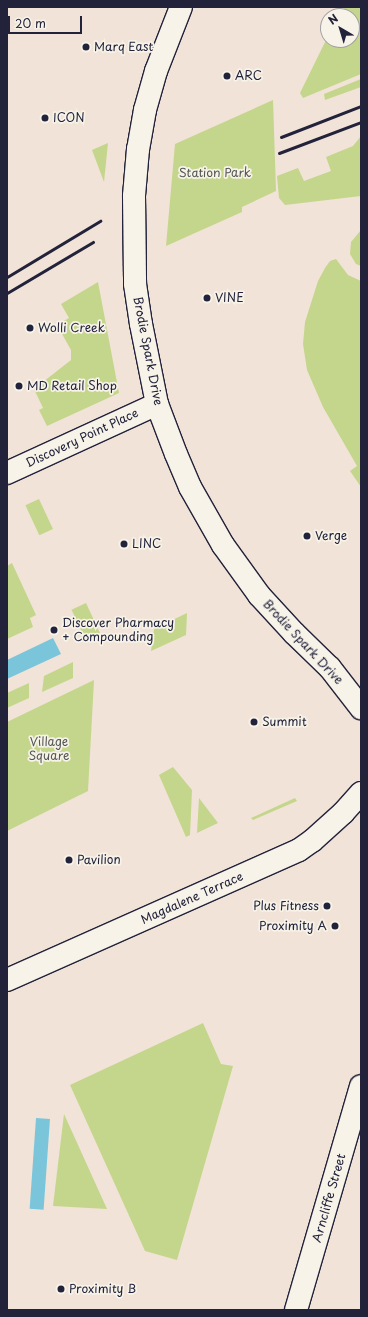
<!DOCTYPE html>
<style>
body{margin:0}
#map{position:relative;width:368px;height:1317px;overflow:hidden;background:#f1e3d7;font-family:"Playpen Sans",sans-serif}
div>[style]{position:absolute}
.green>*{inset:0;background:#c4d68b;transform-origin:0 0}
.water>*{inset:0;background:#7bc5db;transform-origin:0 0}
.roads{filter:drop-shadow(1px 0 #22223b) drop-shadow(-1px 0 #22223b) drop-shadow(0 1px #22223b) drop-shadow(0 -1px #22223b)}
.minor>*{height:22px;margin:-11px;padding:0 11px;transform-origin:11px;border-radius:11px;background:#f7f3e8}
.rail>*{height:3px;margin:-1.5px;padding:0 1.5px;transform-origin:1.5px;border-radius:1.5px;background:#22223b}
.dots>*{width:11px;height:11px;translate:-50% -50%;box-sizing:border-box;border:2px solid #f7f3e8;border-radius:50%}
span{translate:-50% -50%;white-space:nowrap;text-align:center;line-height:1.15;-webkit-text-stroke:3.5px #f7f3e8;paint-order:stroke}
.poi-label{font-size:12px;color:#22223b}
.left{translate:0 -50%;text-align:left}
.right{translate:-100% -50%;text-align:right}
.park-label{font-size:12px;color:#535853}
.street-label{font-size:12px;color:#22223b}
.frame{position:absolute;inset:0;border:8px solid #22223b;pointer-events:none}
.north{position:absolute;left:320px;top:8px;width:40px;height:40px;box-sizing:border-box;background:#f7f3e8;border:1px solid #a29fa3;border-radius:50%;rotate:322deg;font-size:11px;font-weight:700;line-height:16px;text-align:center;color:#22223b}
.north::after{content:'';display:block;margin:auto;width:14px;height:18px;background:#22223b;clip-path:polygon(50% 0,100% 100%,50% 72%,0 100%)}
.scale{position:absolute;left:8px;top:16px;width:74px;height:18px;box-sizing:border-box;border:2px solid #22223b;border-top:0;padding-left:5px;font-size:12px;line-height:14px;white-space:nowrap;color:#22223b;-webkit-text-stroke:3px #f7f3e8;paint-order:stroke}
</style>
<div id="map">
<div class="green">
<div style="clip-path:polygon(345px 7px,361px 7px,361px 74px,303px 98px,300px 93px,328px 36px,328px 40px,352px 40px,352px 16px,339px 16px)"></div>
<div style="clip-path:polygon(361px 79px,361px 87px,325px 100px,324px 94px)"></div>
<div style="clip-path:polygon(273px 100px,276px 191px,242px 207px,242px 212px,166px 246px,175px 144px)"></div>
<div style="clip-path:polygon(361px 136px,361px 196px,285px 205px,279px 198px,277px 176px,298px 168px,304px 181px,331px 171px,326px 157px,353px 146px)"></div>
<div style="clip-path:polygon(108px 143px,104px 182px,92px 150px)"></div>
<div style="clip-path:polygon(361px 230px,361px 266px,356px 264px,350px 254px,351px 242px)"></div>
<div style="clip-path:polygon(336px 259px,348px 275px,361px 281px,361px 487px,350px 471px,357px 466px,323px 407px,307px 370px,303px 344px,305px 322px,318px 281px,325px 268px,330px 261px)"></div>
<div style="clip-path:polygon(98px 282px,119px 393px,47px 426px,39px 410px,43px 408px,34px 389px,71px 360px,71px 350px,57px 325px,69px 318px,61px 304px)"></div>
<div style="left:39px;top:499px;width:33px;height:15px;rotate:65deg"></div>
<div style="clip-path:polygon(12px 563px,36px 615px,30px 618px,33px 627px,7px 639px,7px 566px)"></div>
<div style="left:86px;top:603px;width:33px;height:16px;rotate:65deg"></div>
<div style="clip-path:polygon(187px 613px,186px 635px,151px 651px,154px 629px)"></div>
<div style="clip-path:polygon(73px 662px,73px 678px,42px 692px,44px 676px)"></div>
<div style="clip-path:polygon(94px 680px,88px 791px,7px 831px,7px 722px)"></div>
<div style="clip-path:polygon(29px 683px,29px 698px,7px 708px,7px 693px)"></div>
<div style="clip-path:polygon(173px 767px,192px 790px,190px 835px,186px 837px,159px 775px)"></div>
<div style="clip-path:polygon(199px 798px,218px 823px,197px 833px)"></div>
<div style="clip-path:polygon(295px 798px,297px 801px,253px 820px,251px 818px)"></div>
<div style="clip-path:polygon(203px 1023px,221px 1064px,233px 1066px,177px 1260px,145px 1251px,70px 1085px)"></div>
<div style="clip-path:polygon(64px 1114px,107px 1209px,53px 1206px)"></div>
</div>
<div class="water">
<div style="clip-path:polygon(53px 638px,61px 654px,7px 679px,7px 660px)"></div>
<div style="left:36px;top:1118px;width:14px;height:91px;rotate:4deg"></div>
</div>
<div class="roads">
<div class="minor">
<div style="left:181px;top:7px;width:69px;rotate:111.3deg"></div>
<div style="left:156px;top:71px;width:41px;rotate:105.8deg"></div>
<div style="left:145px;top:110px;width:40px;rotate:100deg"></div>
<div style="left:138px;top:149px;width:47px;rotate:94.9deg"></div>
<div style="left:134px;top:196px;width:88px;rotate:89.3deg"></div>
<div style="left:135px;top:284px;width:40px;rotate:81.5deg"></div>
<div style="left:141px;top:324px;width:82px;rotate:78.7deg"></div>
<div style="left:157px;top:404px;width:53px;rotate:69.2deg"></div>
<div style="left:176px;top:454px;width:36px;rotate:67deg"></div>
<div style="left:190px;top:487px;width:67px;rotate:60.4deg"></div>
<div style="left:223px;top:545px;width:62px;rotate:54.2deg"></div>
<div style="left:259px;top:595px;width:52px;rotate:47.4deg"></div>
<div style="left:294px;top:633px;width:50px;rotate:44.2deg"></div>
<div style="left:330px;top:668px;width:51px;rotate:52.2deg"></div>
<div style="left:7px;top:473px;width:165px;rotate:-24.7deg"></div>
<div style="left:7px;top:980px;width:320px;rotate:-24deg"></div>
<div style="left:299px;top:850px;width:16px;rotate:-35deg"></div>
<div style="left:312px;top:841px;width:42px;rotate:-42.1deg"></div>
<div style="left:343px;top:813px;width:27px;rotate:-48deg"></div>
<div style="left:296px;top:1310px;width:233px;rotate:-73.8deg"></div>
</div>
</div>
<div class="rail">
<div style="left:281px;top:137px;width:86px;rotate:-21.2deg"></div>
<div style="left:279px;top:153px;width:88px;rotate:-20.7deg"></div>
<div style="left:7px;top:277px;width:109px;rotate:-31.1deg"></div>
<div style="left:7px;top:293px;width:100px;rotate:-30.7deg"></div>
</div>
<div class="dots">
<div style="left:86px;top:47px;background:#22223b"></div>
<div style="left:227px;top:76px;background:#22223b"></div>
<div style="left:45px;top:118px;background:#22223b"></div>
<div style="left:207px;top:298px;background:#22223b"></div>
<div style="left:30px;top:328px;background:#22223b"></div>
<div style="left:19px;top:386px;background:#22223b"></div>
<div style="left:307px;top:536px;background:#22223b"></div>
<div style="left:124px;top:544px;background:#22223b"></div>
<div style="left:54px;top:630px;background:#22223b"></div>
<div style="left:254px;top:722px;background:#22223b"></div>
<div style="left:69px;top:860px;background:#22223b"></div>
<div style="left:327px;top:906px;background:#22223b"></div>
<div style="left:335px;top:926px;background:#22223b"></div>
<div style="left:61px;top:1289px;background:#22223b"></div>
</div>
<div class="poi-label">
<span class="left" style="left:94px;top:47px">Marq East</span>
<span class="left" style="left:235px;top:76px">ARC</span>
<span class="left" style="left:53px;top:118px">ICON</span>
<span class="left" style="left:215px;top:298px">VINE</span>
<span class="left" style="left:38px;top:328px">Wolli Creek</span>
<span class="left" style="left:27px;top:386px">MD Retail Shop</span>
<span class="left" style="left:315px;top:536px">Verge</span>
<span class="left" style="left:132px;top:544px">LINC</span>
<span class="left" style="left:62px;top:630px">Discover Pharmacy<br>+ Compounding</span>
<span class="left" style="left:262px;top:722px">Summit</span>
<span class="left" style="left:77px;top:860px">Pavilion</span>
<span class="right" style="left:319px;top:906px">Plus Fitness</span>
<span class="right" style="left:327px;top:926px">Proximity A</span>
<span class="left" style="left:69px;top:1289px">Proximity B</span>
</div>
<div class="park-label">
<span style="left:215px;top:173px">Station Park</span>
<span style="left:49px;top:749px">Village<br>Square</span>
</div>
<div class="street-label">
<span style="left:148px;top:351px;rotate:79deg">Brodie Spark Drive</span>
<span style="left:82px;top:438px;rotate:-25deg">Discovery Point Place</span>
<span style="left:303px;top:642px;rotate:47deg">Brodie Spark Drive</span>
<span style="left:192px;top:898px;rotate:-24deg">Magdalene Terrace</span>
<span style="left:329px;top:1198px;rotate:-74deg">Arncliffe Street</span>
</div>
<div class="frame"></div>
<div class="north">N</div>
<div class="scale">20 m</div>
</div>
